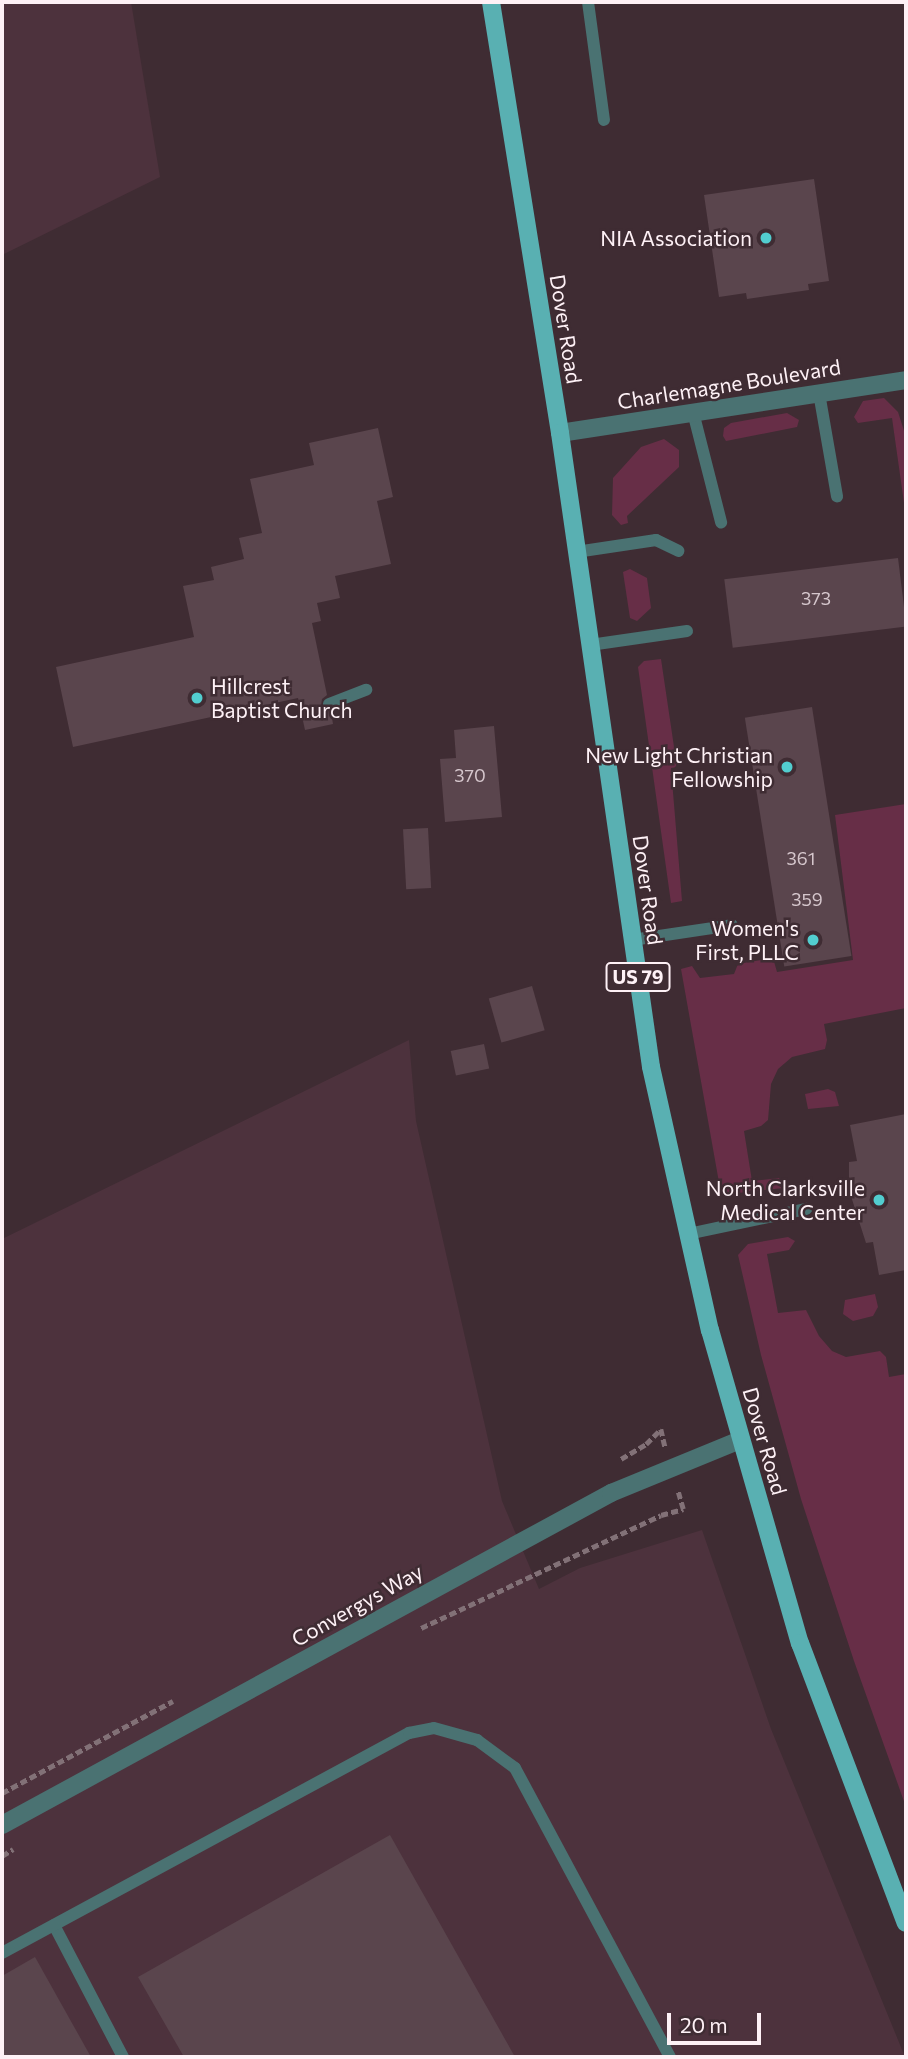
<!DOCTYPE html>
<style>
body{margin:0}
#map{position:relative;width:908px;height:2059px;overflow:hidden;background:#3f2c33;font-family:Commissioner,sans-serif}
div>[style]{position:absolute}
.built>*{inset:0;background:#4d323d}
.green>*{inset:0;background:#672e47}
.building>*{inset:0;background:#5a454d;transform-origin:0 0}
.path>*{height:4.5px;margin-top:-2.25px;transform-origin:0;background:repeating-linear-gradient(90deg,#827177 0 7px,transparent 0 10.5px)}
.service>*{height:12px;margin:-6px;padding:0 6px;transform-origin:6px;border-radius:6px;background:#4a7272}
.minor>*{height:18px;margin:-9px;padding:0 9px;transform-origin:9px;border-radius:9px;background:#4a7272}
.primary>*{height:18px;margin:-9px;padding:0 9px;transform-origin:9px;border-radius:9px;background:#59b0b2}
.dots>*{width:19px;height:19px;translate:-50% -50%;box-sizing:border-box;border:4px solid #3f2c33;border-radius:50%}
span{translate:-50% -50%;white-space:nowrap;text-align:center;line-height:1.15;-webkit-text-stroke:5px #3f2c33;paint-order:stroke}
.number-label{font-size:18px;color:#d5c6cc}
.number-label span{-webkit-text-stroke-width:0}
.shield-label span{padding:2px 5px;background:#3f2c33;border:2px solid;border-radius:5px;-webkit-text-stroke-width:0}
.shield-label{font-size:19px;color:#fef1f6;font-weight:700}
.poi-label{font-size:21px;color:#fef1f6}
.right{translate:-100% -50%;text-align:right}
.left{translate:0 -50%;text-align:left}
.street-label{font-size:21px;color:#fef1f6}
.frame{position:absolute;inset:0;border:4px solid #fef1f6;pointer-events:none}
.scale{position:absolute;left:667px;top:2013px;width:94px;height:32px;box-sizing:border-box;border:4px solid #fef1f6;border-top:0;padding-left:9px;font-size:21px;line-height:24px;white-space:nowrap;color:#fef1f6;-webkit-text-stroke:5px #3f2c33;paint-order:stroke}
</style>
<div id="map">
<div class="built">
<div style="clip-path:polygon(2px 2px,131px 2px,160px 177px,2px 255px)"></div>
<div style="clip-path:polygon(409px 1040px,416px 1121px,502px 1501px,539px 1589px,580px 1568px,702px 1530px,771px 1729px,905px 2057px,2px 2057px,2px 1239px)"></div>
</div>
<div class="green">
<div style="clip-path:polygon(884px 398px,898px 412px,906px 437px,906px 517px,892px 418px,858px 423px,854px 417px,863px 401px)"></div>
<div style="clip-path:polygon(787px 413px,799px 420px,797px 427px,726px 441px,723px 436px,724px 428px,731px 423px)"></div>
<div style="clip-path:polygon(664px 439px,679px 450px,679px 467px,627px 516px,628px 523px,621px 525px,612px 515px,613px 478px,641px 447px)"></div>
<div style="clip-path:polygon(630px 569px,647px 578px,651px 608px,637px 621px,630px 618px,623px 572px)"></div>
<div style="clip-path:polygon(661px 659px,677px 767px,671px 768px,682px 901px,671px 903px,638px 667px,644px 661px)"></div>
<div style="clip-path:polygon(906px 804px,906px 1008px,824px 1024px,827px 1040px,825px 1049px,792px 1057px,778px 1069px,771px 1084px,768px 1120px,761px 1126px,744px 1131px,752px 1181px,779px 1178px,784px 1188px,728px 1194px,720px 1188px,681px 969px,692px 966px,700px 978px,734px 974px,738px 964px,773px 958px,777px 972px,853px 960px,835px 815px)"></div>
<div style="clip-path:polygon(828px 1089px,835px 1092px,839px 1106px,808px 1109px,805px 1094px)"></div>
<div style="clip-path:polygon(788px 1237px,795px 1241px,789px 1250px,767px 1254px,778px 1313px,806px 1310px,819px 1336px,832px 1351px,846px 1357px,880px 1351px,886px 1357px,889px 1377px,906px 1374px,906px 1807px,854px 1661px,801px 1499px,761px 1355px,738px 1255px,748px 1244px)"></div>
<div style="clip-path:polygon(875px 1294px,878px 1307px,873px 1316px,853px 1321px,843px 1314px,845px 1300px)"></div>
</div>
<div class="building">
<div style="clip-path:polygon(814px 179px,829px 281px,808px 284px,809px 290px,747px 299px,746px 293px,719px 297px,704px 195px)"></div>
<div style="clip-path:polygon(378px 428px,393px 497px,377px 501px,391px 564px,335px 576px,340px 598px,317px 603px,321px 621px,312px 623px,327px 695px,322px 699px,321px 706px,331px 712px,333px 724px,305px 730px,298px 698px,73px 747px,56px 667px,194px 637px,183px 586px,214px 580px,211px 567px,244px 559px,239px 538px,262px 533px,250px 479px,314px 465px,309px 443px)"></div>
<div style="left:898px;top:558px;width:69px;height:175px;rotate:83deg"></div>
<div style="left:812px;top:707px;width:252px;height:68px;rotate:81deg"></div>
<div style="clip-path:polygon(494px 726px,502px 817px,445px 822px,440px 759px,456px 758px,454px 730px)"></div>
<div style="left:428px;top:828px;width:60px;height:25px;rotate:87deg"></div>
<div style="left:532px;top:986px;width:46px;height:45px;rotate:74deg"></div>
<div style="left:484px;top:1044px;width:25px;height:34px;rotate:78deg"></div>
<div style="clip-path:polygon(906px 1114px,906px 1270px,879px 1275px,873px 1242px,866px 1243px,849px 1190px,849px 1162px,857px 1161px,850px 1125px)"></div>
<div style="clip-path:polygon(390px 1835px,515px 2057px,184px 2057px,138px 1977px)"></div>
<div style="clip-path:polygon(35px 1957px,91px 2057px,2px 2057px,2px 1976px)"></div>
</div>
<div class="path">
<div style="left:621px;top:1459px;width:29px;rotate:-31deg"></div>
<div style="left:646px;top:1444px;width:21px;rotate:-45deg"></div>
<div style="left:661px;top:1429px;width:18px;rotate:77deg"></div>
<div style="left:421px;top:1628px;width:265px;rotate:-25.2deg"></div>
<div style="left:661px;top:1515px;width:23px;rotate:-15deg"></div>
<div style="left:683px;top:1509px;width:18px;rotate:-106deg"></div>
<div style="left:2px;top:1793px;width:194px;rotate:-28.3deg"></div>
<div style="left:2px;top:1856px;width:13px;rotate:-32deg"></div>
</div>
<div class="service">
<div style="left:588px;top:2px;width:119px;rotate:82.3deg"></div>
<div style="left:819px;top:393px;width:105px;rotate:80.1deg"></div>
<div style="left:693px;top:412px;width:114px;rotate:75.7deg"></div>
<div style="left:576px;top:552px;width:81px;rotate:-8.5deg"></div>
<div style="left:656px;top:540px;width:25px;rotate:26deg"></div>
<div style="left:590px;top:645px;width:98px;rotate:-8.2deg"></div>
<div style="left:329px;top:704px;width:40px;rotate:-21deg"></div>
<div style="left:632px;top:940px;width:101px;rotate:-8.5deg"></div>
<div style="left:688px;top:1234px;width:121px;rotate:-12deg"></div>
<div style="left:54px;top:1925px;width:149px;rotate:62.4deg"></div>
<div style="left:2px;top:1953px;width:463px;rotate:-28.4deg"></div>
<div style="left:409px;top:1733px;width:25px;rotate:-11deg"></div>
<div style="left:434px;top:1728px;width:45px;rotate:15.6deg"></div>
<div style="left:477px;top:1740px;width:47px;rotate:36.4deg"></div>
<div style="left:515px;top:1768px;width:328px;rotate:61.8deg"></div>
</div>
<div class="minor">
<div style="left:560px;top:433px;width:350px;rotate:-8.7deg"></div>
<div style="left:2px;top:1825px;width:694px;rotate:-28.6deg"></div>
<div style="left:611px;top:1493px;width:139px;rotate:-22.3deg"></div>
</div>
<div class="primary">
<div style="left:491px;top:2px;width:436px;rotate:80.9deg"></div>
<div style="left:560px;top:433px;width:640px;rotate:81.83deg"></div>
<div style="left:651px;top:1067px;width:270px;rotate:77.4deg"></div>
<div style="left:710px;top:1330px;width:326px;rotate:74deg"></div>
<div style="left:800px;top:1643px;width:299px;rotate:69.3deg"></div>
</div>
<div class="dots">
<div style="left:766px;top:238px;background:#52cdcf"></div>
<div style="left:197px;top:698px;background:#52cdcf"></div>
<div style="left:787px;top:767px;background:#52cdcf"></div>
<div style="left:813px;top:940px;background:#52cdcf"></div>
<div style="left:879px;top:1200px;background:#52cdcf"></div>
</div>
<div class="number-label">
<span style="left:816px;top:598px">373</span>
<span style="left:470px;top:775px">370</span>
<span style="left:801px;top:858px">361</span>
<span style="left:807px;top:899px">359</span>
</div>
<div class="shield-label">
<span style="left:638px;top:977px">US 79</span>
</div>
<div class="poi-label">
<span class="right" style="left:752px;top:238px">NIA Association</span>
<span class="left" style="left:211px;top:698px">Hillcrest<br>Baptist Church</span>
<span class="right" style="left:773px;top:767px">New Light Christian<br>Fellowship</span>
<span class="right" style="left:799px;top:940px">Women's<br>First, PLLC</span>
<span class="right" style="left:865px;top:1200px">North Clarksville<br>Medical Center</span>
</div>
<div class="street-label">
<span style="left:566px;top:329px;rotate:81deg">Dover Road</span>
<span style="left:729px;top:384px;rotate:-9deg">Charlemagne Boulevard</span>
<span style="left:648px;top:890px;rotate:82deg">Dover Road</span>
<span style="left:765px;top:1441px;rotate:74deg">Dover Road</span>
<span style="left:357px;top:1605px;rotate:-29deg">Convergys Way</span>
</div>
<div class="frame"></div>
<div class="scale">20 m</div>
</div>
